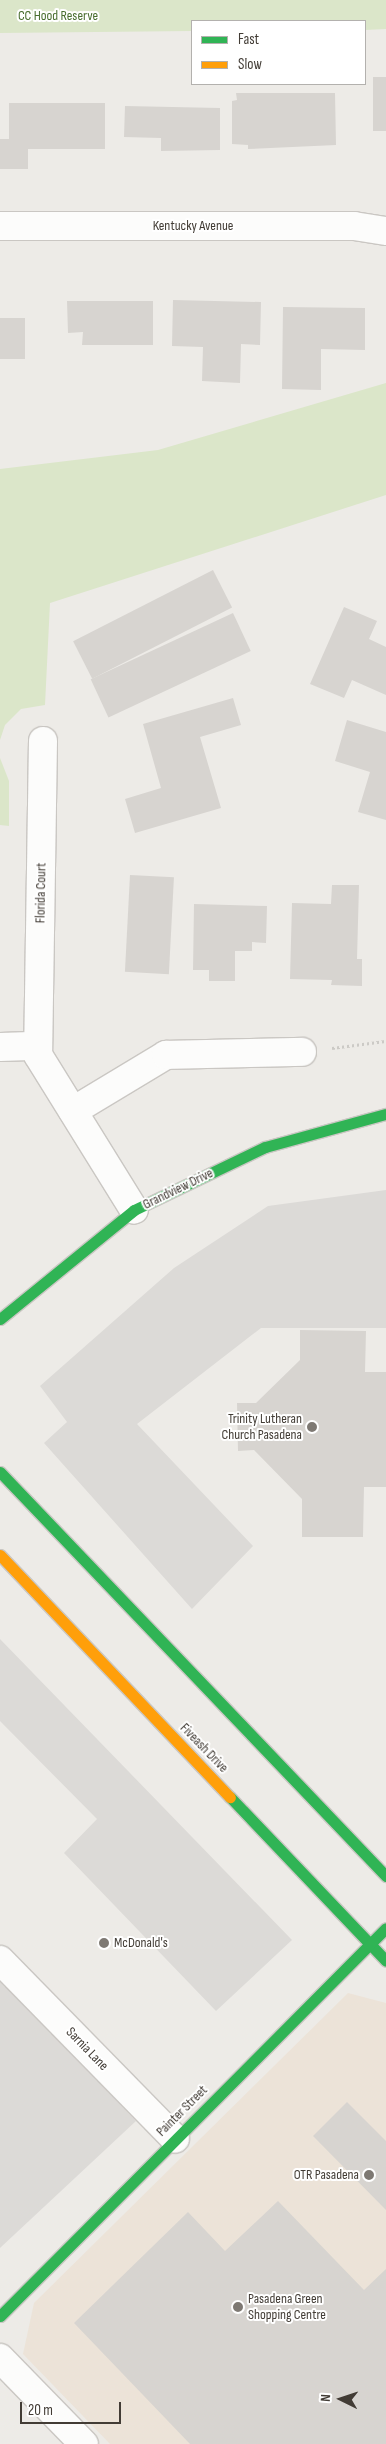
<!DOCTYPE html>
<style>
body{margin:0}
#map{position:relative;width:386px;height:2444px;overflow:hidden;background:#edebe7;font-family:"Sofia Sans Condensed",sans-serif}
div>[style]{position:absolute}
.commercial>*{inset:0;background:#ece3d8}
.green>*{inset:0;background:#dbe6c9}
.parking>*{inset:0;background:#dcdad7}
.building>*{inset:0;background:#d7d4d0;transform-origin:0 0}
.path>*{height:3px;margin-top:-1.5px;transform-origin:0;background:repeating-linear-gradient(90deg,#cccac6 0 2.5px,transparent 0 5px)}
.roads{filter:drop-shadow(1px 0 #cac7c3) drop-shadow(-1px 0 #cac7c3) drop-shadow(0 1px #cac7c3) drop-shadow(0 -1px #cac7c3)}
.street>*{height:28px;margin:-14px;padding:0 14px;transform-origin:14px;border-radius:14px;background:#fcfcfb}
.fast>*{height:11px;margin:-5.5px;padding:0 5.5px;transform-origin:5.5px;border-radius:5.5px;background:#30b455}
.slow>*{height:11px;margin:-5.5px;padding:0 5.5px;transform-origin:5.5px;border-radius:5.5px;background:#ff9f0a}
.dots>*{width:14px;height:14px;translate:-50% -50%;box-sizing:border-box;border:2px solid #fff;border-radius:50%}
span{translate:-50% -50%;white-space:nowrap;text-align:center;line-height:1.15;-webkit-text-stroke:4px #fff;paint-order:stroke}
.park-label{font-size:14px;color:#486d2e}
.street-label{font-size:14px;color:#423c35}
.poi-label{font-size:14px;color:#423c35}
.right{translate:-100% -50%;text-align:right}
.left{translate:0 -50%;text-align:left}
.legend{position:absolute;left:191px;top:20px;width:175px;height:65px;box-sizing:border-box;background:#fff;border:1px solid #b3b1ae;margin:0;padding:6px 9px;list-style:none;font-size:15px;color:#423c35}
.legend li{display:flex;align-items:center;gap:10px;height:25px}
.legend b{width:25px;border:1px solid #b3b1ae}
.north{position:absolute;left:316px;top:2374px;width:50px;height:50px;-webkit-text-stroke:4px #fff;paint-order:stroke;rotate:274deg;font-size:14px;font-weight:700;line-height:20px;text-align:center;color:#423c35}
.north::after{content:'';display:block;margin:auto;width:18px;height:22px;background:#423c35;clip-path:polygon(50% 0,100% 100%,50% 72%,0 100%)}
.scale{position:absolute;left:20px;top:2402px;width:101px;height:22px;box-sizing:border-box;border:2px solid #423c35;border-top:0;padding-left:6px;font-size:15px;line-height:18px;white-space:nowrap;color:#423c35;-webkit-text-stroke:4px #fff;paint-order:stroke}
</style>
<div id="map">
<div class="commercial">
<div style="clip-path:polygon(348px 1993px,386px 2003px,386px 2444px,110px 2444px,23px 2354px,34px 2303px)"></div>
</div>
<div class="green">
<div style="clip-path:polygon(0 0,386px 0,386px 29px,365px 30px,365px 21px,192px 21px,192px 31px,0 33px)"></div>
<div style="clip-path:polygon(386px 383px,386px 495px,50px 603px,45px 705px,21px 709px,5px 725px,0 740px,0 469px,158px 450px)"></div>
<div style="clip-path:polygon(0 758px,9px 781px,9px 826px,0 825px)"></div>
</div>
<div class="parking">
<div style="clip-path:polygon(386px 1190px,386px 1328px,261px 1328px,137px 1424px,253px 1546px,192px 1609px,44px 1443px,67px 1422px,40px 1386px,174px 1268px,268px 1206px)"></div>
<div style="clip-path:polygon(0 1639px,292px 1940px,216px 2011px,64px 1853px,97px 1819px,0 1721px)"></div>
<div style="clip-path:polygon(0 1980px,136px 2121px,0 2248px)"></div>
</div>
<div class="building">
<div style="left:373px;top:77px;width:13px;height:54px"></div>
<div style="clip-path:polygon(236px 93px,335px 93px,336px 145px,248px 149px,248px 145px,232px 144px,232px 101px,237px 100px)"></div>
<div style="clip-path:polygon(9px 103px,105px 103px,105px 149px,28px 149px,28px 169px,0 169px,0 139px,9px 139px)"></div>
<div style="clip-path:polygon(125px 106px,220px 108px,220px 150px,161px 151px,161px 138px,124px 137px)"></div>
<div style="clip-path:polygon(173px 300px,261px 302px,260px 345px,241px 344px,240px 383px,202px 381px,203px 347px,172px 346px)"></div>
<div style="clip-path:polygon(67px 301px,153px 301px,153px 345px,82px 345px,83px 332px,68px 333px)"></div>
<div style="clip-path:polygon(283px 307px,365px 308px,365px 350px,321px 349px,321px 390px,282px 389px)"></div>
<div style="left:0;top:318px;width:25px;height:41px"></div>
<div style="left:213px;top:570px;width:42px;height:157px;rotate:63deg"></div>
<div style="clip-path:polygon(344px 607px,377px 621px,369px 639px,386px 647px,386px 695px,352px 680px,344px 698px,310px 684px)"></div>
<div style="left:233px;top:613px;width:42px;height:157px;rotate:65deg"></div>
<div style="clip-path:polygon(233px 698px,241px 725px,200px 737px,221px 808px,135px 833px,125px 799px,161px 788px,143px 724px)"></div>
<div style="clip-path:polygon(347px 720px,386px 732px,386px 820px,358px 812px,370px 772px,335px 761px)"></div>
<div style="left:130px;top:875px;width:44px;height:97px;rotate:3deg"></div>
<div style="clip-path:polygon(332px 885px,359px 885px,357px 959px,362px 959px,362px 986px,331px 985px,332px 980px,290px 979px,292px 903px,331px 904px)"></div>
<div style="clip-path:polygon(194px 904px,267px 906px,266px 943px,252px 942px,252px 951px,235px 951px,235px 981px,209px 981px,209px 970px,193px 970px)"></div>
<div style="clip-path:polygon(300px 1330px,366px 1331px,365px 1372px,386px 1372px,386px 1487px,364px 1487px,363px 1537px,302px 1537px,302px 1499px,254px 1450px,238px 1451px,237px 1403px,256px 1403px,300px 1360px)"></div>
<div style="clip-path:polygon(347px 2102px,386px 2141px,386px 2210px,313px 2136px)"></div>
<div style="clip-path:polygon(278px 2201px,364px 2290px,386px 2269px,386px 2444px,190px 2444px,74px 2323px,188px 2212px,225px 2251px)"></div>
</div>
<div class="path">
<div style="left:332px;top:1048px;width:54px;rotate:-7.4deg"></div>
</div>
<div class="roads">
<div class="street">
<div style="left:0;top:226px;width:354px"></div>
<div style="left:354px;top:226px;width:32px;rotate:9deg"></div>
<div style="left:43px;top:741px;width:314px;rotate:90.9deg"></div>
<div style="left:38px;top:1055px;width:182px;rotate:58.2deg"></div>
<div style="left:0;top:1047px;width:38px;rotate:-2deg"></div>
<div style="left:73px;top:1111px;width:109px;rotate:-31.1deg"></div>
<div style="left:166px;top:1055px;width:136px;rotate:-1.3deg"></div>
<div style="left:0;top:1960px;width:250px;rotate:45.6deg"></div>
<div style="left:0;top:2358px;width:120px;rotate:45.7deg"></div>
</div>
<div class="fast">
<div style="left:0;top:1319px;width:173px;rotate:-39.1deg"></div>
<div style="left:134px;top:1210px;width:145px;rotate:-25.7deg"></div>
<div style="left:265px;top:1147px;width:125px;rotate:-15.3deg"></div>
<div style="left:0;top:1472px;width:559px;rotate:46.31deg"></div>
<div style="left:230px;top:1797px;width:226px;rotate:46.4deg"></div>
<div style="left:0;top:2316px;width:547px;rotate:-45.15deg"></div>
</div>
<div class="slow">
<div style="left:0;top:1555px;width:334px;rotate:46.5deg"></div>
</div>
</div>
<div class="dots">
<div style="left:312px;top:1427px;background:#7e7973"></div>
<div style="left:104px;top:1943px;background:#7e7973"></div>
<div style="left:369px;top:2175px;background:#7e7973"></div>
<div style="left:238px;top:2307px;background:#7e7973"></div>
</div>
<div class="park-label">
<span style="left:58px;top:16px">CC Hood Reserve</span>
</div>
<div class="street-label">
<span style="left:193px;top:226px">Kentucky Avenue</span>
<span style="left:41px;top:893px;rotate:-89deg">Florida Court</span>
<span style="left:178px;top:1189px;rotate:-26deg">Grandview Drive</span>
<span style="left:204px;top:1748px;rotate:46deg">Fiveash Drive</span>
<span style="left:87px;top:2049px;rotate:46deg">Sarnia Lane</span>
<span style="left:182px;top:2111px;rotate:-45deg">Painter Street</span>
</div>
<div class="poi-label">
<span class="right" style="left:302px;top:1427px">Trinity Lutheran<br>Church Pasadena</span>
<span class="left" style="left:114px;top:1943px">McDonald's</span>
<span class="right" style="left:359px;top:2175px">OTR Pasadena</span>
<span class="left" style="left:248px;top:2307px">Pasadena Green<br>Shopping Centre</span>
</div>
<ul class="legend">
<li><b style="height:6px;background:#30b455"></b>Fast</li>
<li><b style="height:6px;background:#ff9f0a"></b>Slow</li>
</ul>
<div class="north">N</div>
<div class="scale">20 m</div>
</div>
